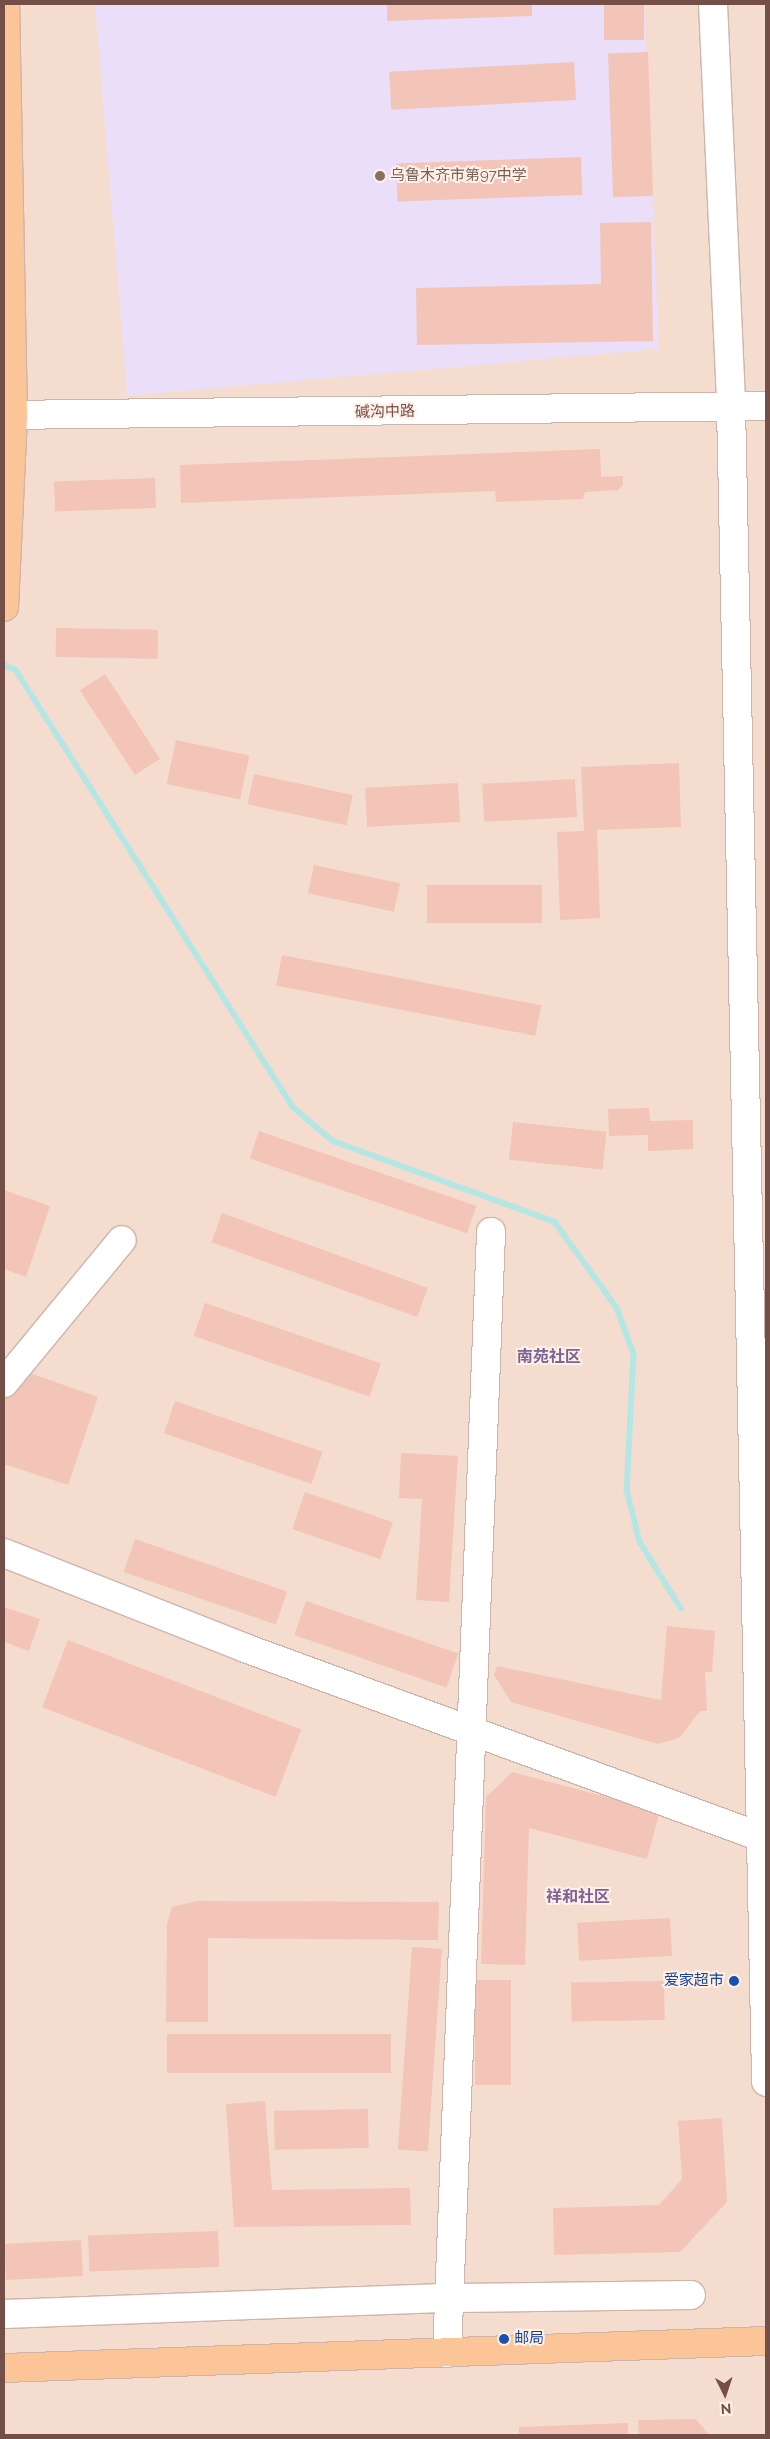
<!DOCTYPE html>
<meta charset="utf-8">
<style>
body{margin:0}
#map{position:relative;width:770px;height:2439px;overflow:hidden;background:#fcede1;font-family:Raleway,"Noto Sans SC",sans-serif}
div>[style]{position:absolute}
.residential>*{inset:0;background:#f4ddcf;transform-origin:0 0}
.education>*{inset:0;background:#eadef8}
.stream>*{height:5.5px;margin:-2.75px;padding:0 2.75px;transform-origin:2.75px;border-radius:2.75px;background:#b6e6e4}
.building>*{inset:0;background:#f2c5b8;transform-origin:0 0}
.roads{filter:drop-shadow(1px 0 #cfb4ab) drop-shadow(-1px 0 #cfb4ab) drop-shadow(0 1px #cfb4ab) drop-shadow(0 -1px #cfb4ab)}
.minor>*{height:28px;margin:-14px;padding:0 14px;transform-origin:14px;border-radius:14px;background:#fff}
.major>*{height:28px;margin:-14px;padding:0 14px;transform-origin:14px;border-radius:14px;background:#fcc598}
.dots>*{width:14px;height:14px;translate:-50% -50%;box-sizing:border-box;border:2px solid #fff1e7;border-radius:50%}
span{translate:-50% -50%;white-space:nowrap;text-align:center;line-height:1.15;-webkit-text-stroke:4px #fff1e7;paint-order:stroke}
.education-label{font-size:15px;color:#785e54}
.left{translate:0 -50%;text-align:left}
.street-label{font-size:15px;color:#744f48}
.transit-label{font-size:15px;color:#164399}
.right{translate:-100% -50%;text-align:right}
.neighbourhood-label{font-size:16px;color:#7c6397;font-weight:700}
.frame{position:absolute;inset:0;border:5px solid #744f48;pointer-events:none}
.north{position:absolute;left:700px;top:2369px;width:50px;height:50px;-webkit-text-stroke:4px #fff1e7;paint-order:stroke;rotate:176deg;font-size:14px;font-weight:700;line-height:20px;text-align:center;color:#744f48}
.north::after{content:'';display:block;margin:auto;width:18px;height:22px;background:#744f48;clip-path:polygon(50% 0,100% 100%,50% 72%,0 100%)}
</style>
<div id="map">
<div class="residential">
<div style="left:4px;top:4px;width:762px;height:2431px"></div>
</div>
<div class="education">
<div style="clip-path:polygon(95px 4px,644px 4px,659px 349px,127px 396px)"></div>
</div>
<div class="stream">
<div style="left:4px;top:665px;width:13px;rotate:23deg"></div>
<div style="left:16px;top:670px;width:517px;rotate:57.63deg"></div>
<div style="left:293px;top:1107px;width:52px;rotate:40.4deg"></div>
<div style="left:333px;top:1141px;width:236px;rotate:20deg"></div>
<div style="left:555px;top:1222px;width:106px;rotate:54.2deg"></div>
<div style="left:617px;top:1308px;width:49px;rotate:69.7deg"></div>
<div style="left:634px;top:1354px;width:136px;rotate:92.9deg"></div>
<div style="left:627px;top:1490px;width:54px;rotate:76deg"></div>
<div style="left:640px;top:1542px;width:78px;rotate:58.2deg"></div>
</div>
<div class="building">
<div style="clip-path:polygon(387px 4px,532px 4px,532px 16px,387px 21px)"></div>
<div style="left:604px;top:4px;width:40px;height:36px"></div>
<div style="left:648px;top:52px;width:144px;height:40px;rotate:88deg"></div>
<div style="left:574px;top:62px;width:38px;height:185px;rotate:87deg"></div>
<div style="left:581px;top:157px;width:38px;height:185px;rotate:88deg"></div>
<div style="clip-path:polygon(651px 222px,653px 341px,417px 345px,416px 288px,601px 284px,600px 223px)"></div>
<div style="clip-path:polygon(600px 449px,601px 477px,623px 476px,623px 485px,618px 490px,585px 492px,583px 499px,496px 502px,495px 491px,181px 503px,180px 465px)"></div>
<div style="left:155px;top:478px;width:30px;height:101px;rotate:88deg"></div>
<div style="left:56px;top:628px;width:102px;height:29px;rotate:1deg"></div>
<div style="left:105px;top:674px;width:101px;height:30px;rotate:57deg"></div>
<div style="left:176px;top:740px;width:75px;height:45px;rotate:12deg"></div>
<div style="clip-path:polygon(679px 763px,681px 827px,597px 830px,600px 918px,560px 920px,557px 832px,584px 831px,581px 767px)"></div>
<div style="left:254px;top:774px;width:101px;height:31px;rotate:12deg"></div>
<div style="left:575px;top:779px;width:38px;height:93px;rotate:87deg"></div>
<div style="left:458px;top:783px;width:39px;height:93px;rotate:87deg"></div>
<div style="left:314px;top:865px;width:88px;height:29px;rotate:12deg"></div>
<div style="left:427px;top:885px;width:115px;height:38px"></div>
<div style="left:282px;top:955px;width:264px;height:31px;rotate:11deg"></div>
<div style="clip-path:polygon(649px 1108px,650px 1121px,693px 1120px,693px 1149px,648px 1151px,648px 1135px,609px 1136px,608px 1109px)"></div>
<div style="left:513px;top:1122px;width:94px;height:38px;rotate:6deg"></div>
<div style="left:259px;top:1131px;width:230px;height:29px;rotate:19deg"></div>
<div style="clip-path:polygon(4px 1190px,50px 1206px,26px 1277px,4px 1269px)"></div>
<div style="left:222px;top:1213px;width:219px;height:31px;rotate:20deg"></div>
<div style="left:205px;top:1303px;width:186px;height:35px;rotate:19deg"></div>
<div style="clip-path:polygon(4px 1364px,98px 1397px,68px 1485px,4px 1464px)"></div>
<div style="left:175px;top:1401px;width:156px;height:34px;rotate:19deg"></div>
<div style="clip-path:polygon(401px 1453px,458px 1456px,449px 1602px,416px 1600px,422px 1499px,399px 1498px)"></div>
<div style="left:305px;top:1492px;width:93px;height:39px;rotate:19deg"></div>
<div style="left:135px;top:1539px;width:161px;height:35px;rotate:19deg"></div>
<div style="left:306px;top:1601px;width:161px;height:36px;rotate:19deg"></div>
<div style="clip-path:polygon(4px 1607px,40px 1619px,29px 1651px,4px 1642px)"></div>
<div style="clip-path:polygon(667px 1626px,715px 1631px,712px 1672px,705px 1672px,707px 1711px,700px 1711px,679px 1738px,658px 1744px,511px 1702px,494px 1675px,497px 1666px,661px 1700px)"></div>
<div style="left:68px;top:1640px;width:250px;height:72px;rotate:21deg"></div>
<div style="clip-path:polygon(512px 1772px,660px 1811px,647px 1859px,529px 1828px,525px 1965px,481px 1964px,486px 1797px)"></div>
<div style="clip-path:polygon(197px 1901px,439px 1902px,438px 1940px,208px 1938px,208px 2022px,166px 2022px,167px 1924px,172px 1907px)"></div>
<div style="left:670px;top:1918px;width:38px;height:93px;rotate:87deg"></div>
<div style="left:412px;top:1947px;width:30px;height:203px;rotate:4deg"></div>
<div style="left:475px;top:1980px;width:36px;height:105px"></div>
<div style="left:664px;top:1981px;width:39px;height:93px;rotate:89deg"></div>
<div style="left:167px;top:2034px;width:224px;height:39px"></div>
<div style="clip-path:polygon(265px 2101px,272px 2190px,410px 2188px,411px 2225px,234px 2227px,226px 2104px)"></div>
<div style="left:368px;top:2109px;width:39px;height:94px;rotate:89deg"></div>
<div style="clip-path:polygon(722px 2118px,727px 2202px,680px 2252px,554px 2255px,553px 2208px,659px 2205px,682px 2179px,678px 2121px)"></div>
<div style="left:218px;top:2231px;width:36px;height:130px;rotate:88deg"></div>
<div style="left:81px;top:2240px;width:36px;height:77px;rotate:87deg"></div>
<div style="clip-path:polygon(696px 2419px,709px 2435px,639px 2435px,638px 2420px)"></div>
<div style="clip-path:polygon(628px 2423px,628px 2435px,519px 2435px,519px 2427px)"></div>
</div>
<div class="roads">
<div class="minor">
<div style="left:713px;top:4px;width:402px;rotate:87.4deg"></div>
<div style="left:731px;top:406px;width:1676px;rotate:88.8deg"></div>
<div style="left:4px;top:415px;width:762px;rotate:-0.68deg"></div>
<div style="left:4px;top:1383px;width:185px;rotate:-50.5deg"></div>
<div style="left:4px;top:1553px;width:259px;rotate:21.5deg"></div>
<div style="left:245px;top:1648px;width:550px;rotate:20.12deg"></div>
<div style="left:4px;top:2314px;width:446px;rotate:-2.1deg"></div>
<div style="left:450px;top:2298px;width:241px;rotate:-0.7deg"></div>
<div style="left:447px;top:2353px;width:1122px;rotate:-87.75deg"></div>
</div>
<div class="major">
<div style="left:4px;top:607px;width:190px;rotate:-87.3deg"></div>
<div style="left:13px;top:417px;width:413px;rotate:-91.1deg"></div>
<div style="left:4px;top:2368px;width:762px;rotate:-2.03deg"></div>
</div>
</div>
<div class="dots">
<div style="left:380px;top:176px;background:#8d6e63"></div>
<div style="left:734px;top:1981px;background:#1a4fb4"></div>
<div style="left:504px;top:2339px;background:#1a4fb4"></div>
</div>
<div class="education-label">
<span class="left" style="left:390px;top:176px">乌鲁木齐市第97中学</span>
</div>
<div class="street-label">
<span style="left:385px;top:412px;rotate:-1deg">碱沟中路</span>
</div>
<div class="transit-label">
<span class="right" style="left:724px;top:1981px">爱家超市</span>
<span class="left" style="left:514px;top:2339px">邮局</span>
</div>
<div class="neighbourhood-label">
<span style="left:549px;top:1357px">南苑社区</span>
<span style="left:578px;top:1897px">祥和社区</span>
</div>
<div class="frame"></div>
<div class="north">N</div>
</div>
